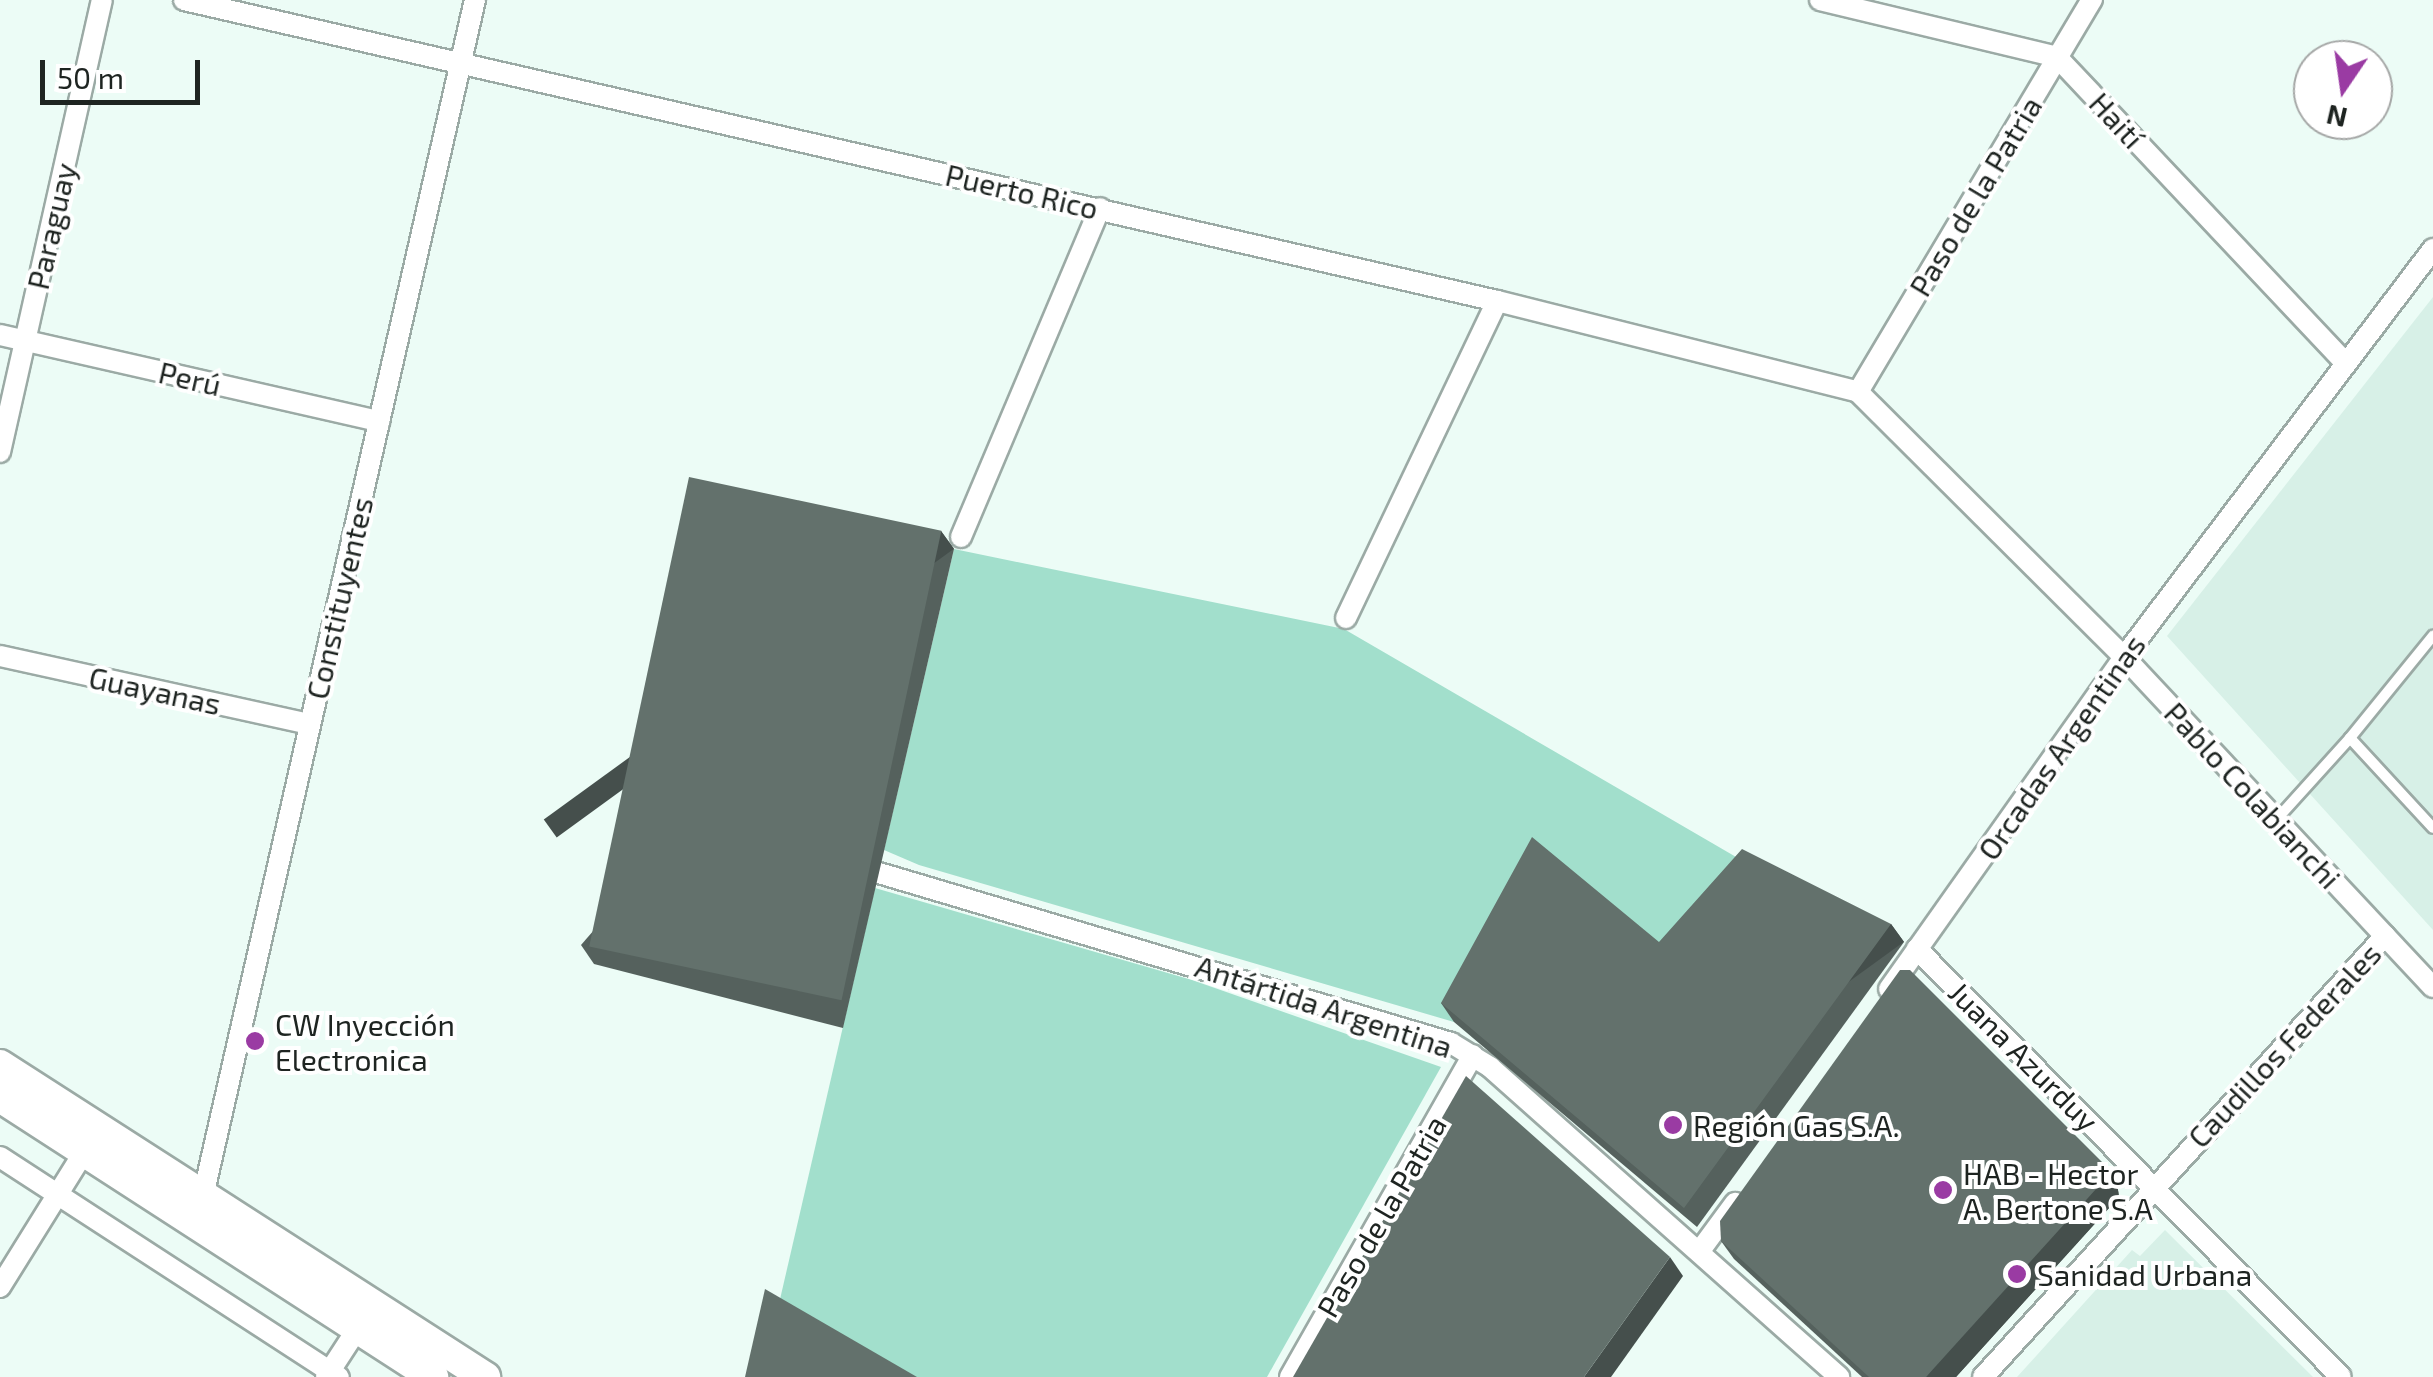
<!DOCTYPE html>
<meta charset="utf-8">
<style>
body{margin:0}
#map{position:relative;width:2433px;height:1377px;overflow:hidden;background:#ecfcf6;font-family:"Exo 2",sans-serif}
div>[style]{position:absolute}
.built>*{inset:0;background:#d7f0e7}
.green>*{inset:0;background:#a2dfcc}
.roads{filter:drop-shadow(2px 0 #9baaa5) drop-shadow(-2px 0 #9baaa5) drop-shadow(0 2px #9baaa5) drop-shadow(0 -2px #9baaa5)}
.lane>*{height:10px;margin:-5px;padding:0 5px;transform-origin:5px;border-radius:5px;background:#fff}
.street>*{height:20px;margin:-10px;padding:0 10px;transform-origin:10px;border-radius:10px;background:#fff}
.primary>*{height:30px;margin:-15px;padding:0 15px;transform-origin:15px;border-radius:15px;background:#fff}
.wall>*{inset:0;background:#55615d}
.shaded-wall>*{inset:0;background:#454f4c;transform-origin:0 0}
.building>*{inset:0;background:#63716c;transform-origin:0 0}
.dots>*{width:28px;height:28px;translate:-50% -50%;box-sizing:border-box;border:5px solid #fff;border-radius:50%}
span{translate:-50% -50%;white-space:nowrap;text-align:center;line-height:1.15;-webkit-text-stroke:8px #fff;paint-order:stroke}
.street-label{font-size:30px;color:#1e2421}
.poi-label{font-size:30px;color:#1e2421}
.left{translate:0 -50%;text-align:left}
.north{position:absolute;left:2293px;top:40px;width:100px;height:100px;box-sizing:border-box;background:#fff;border:2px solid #a5a7a6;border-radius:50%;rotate:193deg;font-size:28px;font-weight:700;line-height:40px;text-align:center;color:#1e2421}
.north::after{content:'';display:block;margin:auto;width:35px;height:45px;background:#9a3ba3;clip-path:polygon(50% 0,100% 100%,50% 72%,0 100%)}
.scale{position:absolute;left:40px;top:60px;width:160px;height:45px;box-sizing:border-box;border:5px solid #1e2421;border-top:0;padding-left:12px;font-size:30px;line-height:35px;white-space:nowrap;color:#1e2421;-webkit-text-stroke:8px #fff;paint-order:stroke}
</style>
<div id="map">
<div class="built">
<div style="clip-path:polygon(2433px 297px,2433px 930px,2167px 636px)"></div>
<div style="clip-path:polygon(2165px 1230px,2313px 1377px,2017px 1377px,2132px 1250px,2140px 1256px)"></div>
</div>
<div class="green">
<div style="clip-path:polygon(954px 549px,1344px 629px,1755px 868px,1673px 961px,1545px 857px,1454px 1022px,919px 865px,884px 850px)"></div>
<div style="clip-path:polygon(875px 888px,1192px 980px,1441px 1067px,1267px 1377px,898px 1377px,778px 1308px)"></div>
</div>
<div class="roads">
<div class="lane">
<div style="left:2350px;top:738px;width:132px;rotate:-50.9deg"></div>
<div style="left:2276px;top:820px;width:110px;rotate:-47.9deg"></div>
<div style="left:2350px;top:738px;width:122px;rotate:47.3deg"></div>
</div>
<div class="street">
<div style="left:184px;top:0;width:1347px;rotate:12.91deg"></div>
<div style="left:1497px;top:301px;width:372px;rotate:14.1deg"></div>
<div style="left:1858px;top:392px;width:375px;rotate:44.9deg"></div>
<div style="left:2124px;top:657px;width:452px;rotate:46.9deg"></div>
<div style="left:1820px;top:0;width:244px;rotate:13.5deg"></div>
<div style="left:2057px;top:57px;width:417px;rotate:46.7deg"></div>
<div style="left:0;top:335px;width:389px;rotate:12.8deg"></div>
<div style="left:1858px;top:392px;width:457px;rotate:-59.2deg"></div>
<div style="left:0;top:452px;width:463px;rotate:-77.3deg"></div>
<div style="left:961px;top:537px;width:357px;rotate:-67.1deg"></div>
<div style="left:1346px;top:618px;width:351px;rotate:-64.5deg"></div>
<div style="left:0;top:656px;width:317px;rotate:12.4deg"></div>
<div style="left:879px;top:873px;width:597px;rotate:16.55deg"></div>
<div style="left:1451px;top:1043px;width:46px;rotate:31.6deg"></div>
<div style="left:1490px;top:1067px;width:467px;rotate:41.6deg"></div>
<div style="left:1917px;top:949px;width:602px;rotate:45.27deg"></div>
<div style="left:1889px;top:989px;width:407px;rotate:-54.7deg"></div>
<div style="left:2124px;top:657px;width:512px;rotate:-52.86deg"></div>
<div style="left:0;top:1157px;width:404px;rotate:33deg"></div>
<div style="left:203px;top:1196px;width:1227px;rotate:-77.19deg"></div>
<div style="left:1699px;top:1252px;width:61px;rotate:-53.7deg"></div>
<div style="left:0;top:1287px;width:159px;rotate:-58.1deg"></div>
<div style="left:326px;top:1377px;width:59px;rotate:-56.9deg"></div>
<div style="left:1290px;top:1377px;width:370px;rotate:-60.4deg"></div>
<div style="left:1983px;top:1377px;width:597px;rotate:-47.65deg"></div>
</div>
<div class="primary">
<div style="left:0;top:1065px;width:577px;rotate:32.75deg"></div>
<div style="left:0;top:1097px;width:516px;rotate:32.89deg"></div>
</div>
</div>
<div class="wall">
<div style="clip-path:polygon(941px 531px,954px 549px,843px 1028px,594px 964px,581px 945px)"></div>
<div style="clip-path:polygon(1891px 924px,1904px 942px,1697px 1227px,1454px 1022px,1441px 1003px,1659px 942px)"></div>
<div style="clip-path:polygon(2104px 1164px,2117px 1183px,2119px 1197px,1956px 1377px,1862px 1377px,1734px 1259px,1721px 1241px)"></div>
</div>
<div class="shaded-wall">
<div style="left:941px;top:531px;width:22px;height:491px;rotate:54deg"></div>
<div style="left:1891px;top:924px;width:22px;height:351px;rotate:54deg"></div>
<div style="clip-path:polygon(2104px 1164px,2117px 1183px,2119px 1197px,1956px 1377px,1926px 1377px)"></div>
<div style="clip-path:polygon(1670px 1257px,1683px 1276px,1611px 1377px,1584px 1377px)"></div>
</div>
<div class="building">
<div style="left:689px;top:477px;width:258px;height:480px;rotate:12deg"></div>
<div style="clip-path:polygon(1532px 837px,1659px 942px,1742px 849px,1891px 924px,1684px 1208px,1441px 1003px)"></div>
<div style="clip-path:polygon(1900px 970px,1910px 970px,2104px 1164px,2106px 1178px,1926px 1377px,1869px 1377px,1721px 1241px,1720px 1221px)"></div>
<div style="clip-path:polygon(1466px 1076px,1670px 1257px,1584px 1377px,1293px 1377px)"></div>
<div style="clip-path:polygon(765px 1289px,917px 1377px,745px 1377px)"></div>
</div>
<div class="dots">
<div style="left:255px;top:1041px;background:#9a3ba3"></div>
<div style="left:1673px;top:1125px;background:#9a3ba3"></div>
<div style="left:1943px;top:1190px;background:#9a3ba3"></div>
<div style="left:2017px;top:1274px;background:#9a3ba3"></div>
</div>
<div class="street-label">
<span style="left:2117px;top:120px;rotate:47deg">Haití</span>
<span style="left:1022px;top:191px;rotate:13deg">Puerto Rico</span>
<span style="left:1975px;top:196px;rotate:-59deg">Paso de la Patria</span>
<span style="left:51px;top:226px;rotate:-77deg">Paraguay</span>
<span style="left:190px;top:378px;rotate:13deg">Perú</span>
<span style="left:339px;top:598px;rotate:-77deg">Constituyentes</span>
<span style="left:155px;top:690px;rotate:12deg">Guayanas</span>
<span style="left:2061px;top:747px;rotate:-55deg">Orcadas Argentinas</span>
<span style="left:2253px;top:795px;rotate:47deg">Pablo Colabianchi</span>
<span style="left:1324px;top:1006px;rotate:18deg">Antártida Argentina</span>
<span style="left:2284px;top:1045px;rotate:-47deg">Caudillos Federales</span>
<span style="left:2024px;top:1056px;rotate:45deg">Juana Azurduy</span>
<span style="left:1381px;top:1216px;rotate:-60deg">Paso de la Patria</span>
</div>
<div class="poi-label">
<span class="left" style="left:275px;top:1041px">CW Inyección<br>Electronica</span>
<span class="left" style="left:1693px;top:1125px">Región Gas S.A.</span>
<span class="left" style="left:1963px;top:1190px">HAB - Hector<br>A. Bertone S.A</span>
<span class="left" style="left:2037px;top:1274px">Sanidad Urbana</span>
</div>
<div class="north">N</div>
<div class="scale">50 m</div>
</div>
